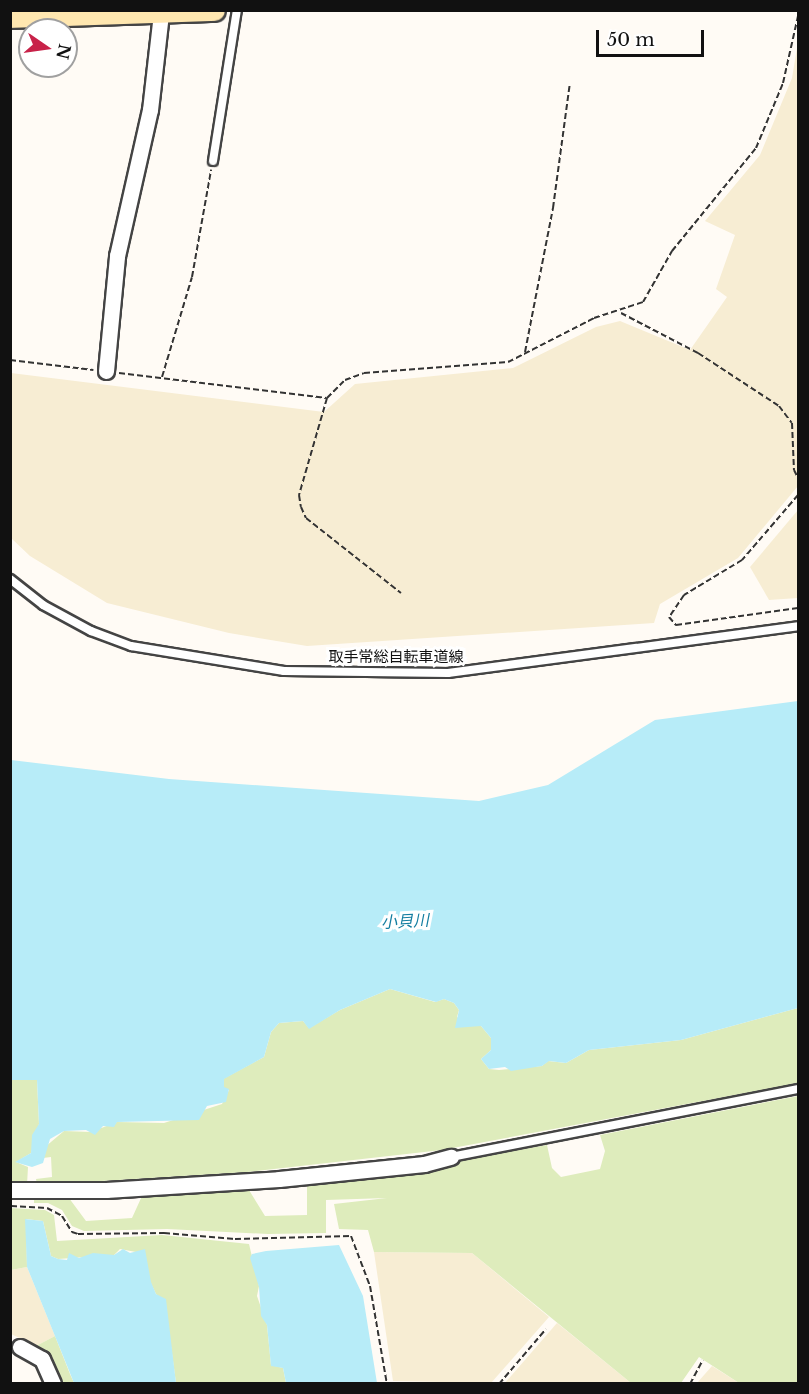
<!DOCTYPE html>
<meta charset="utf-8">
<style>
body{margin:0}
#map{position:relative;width:809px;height:1394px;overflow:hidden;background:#fffbf5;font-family:"Libre Baskerville","Noto Sans JP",serif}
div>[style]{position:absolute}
.farmland>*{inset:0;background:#f7edd3}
.green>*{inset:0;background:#deecbc}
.water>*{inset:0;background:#b7ecf8}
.path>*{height:2px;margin-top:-1px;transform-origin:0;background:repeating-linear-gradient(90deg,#333 0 6px,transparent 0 9px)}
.roads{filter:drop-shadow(2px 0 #444) drop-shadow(-2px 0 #444) drop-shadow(0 2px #444) drop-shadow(0 -2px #444)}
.service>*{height:8px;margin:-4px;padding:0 4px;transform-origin:4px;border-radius:4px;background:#fff}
.minor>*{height:15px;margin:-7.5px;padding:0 7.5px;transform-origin:7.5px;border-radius:7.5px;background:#fff}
.secondary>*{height:21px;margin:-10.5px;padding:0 10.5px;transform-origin:10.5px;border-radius:10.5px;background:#ffe7b0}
span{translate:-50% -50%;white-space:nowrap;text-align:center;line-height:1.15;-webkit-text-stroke:6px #fff;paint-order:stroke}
.street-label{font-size:15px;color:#111}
.water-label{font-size:16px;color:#147ea1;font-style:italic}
.frame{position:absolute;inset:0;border:12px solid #111;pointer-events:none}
.north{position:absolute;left:18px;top:18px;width:60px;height:60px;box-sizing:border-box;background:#fff;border:2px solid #a0a0a0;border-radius:50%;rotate:103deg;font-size:16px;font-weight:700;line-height:24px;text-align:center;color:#111}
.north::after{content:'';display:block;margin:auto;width:21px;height:27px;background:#c82249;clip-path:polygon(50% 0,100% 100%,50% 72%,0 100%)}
.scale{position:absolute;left:596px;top:30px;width:108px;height:27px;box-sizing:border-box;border:3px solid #111;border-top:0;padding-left:8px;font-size:18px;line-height:21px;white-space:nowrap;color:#111;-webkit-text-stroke:4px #fff;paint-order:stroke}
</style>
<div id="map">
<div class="farmland">
<div style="clip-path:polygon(798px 42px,798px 486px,738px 558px,660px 604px,654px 623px,307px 646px,229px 633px,107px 603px,30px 556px,11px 538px,11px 373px,324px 412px,355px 384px,513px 368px,596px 327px,620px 321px,690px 350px,727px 297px,716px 289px,735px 235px,705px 221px,760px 155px,792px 78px)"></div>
<div style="clip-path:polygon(798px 510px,798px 598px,769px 600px,750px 567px)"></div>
<div style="clip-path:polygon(374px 1252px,472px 1253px,549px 1317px,491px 1383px,393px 1381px)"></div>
<div style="clip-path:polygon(27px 1267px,55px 1336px,36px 1346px,11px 1334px,11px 1270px)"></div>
<div style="clip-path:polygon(557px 1323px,631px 1383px,504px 1384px)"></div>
<div style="clip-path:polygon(712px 1366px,739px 1383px,697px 1383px)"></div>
</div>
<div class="green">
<div style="clip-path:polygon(390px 989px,435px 1002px,444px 999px,454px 1003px,459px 1010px,457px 1017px,465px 1024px,481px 1026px,491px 1038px,491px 1050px,481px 1059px,489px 1069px,499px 1070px,542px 1066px,548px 1061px,566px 1063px,589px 1050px,681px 1040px,798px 1008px,798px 1083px,442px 1150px,248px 1172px,37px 1185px,36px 1179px,52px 1177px,51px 1157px,43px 1158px,45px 1147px,64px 1131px,91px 1132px,117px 1122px,164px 1123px,222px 1104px,229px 1090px,224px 1088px,223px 1079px,264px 1057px,271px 1032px,279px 1023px,303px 1021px,309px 1028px,340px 1010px)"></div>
<div style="clip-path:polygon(32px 1077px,37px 1080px,39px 1124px,31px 1153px,16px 1162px,28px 1167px,27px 1185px,11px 1184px,11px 1080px)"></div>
<div style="clip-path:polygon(798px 1096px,798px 1383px,739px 1383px,699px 1357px,681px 1383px,631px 1383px,472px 1253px,374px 1252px,368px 1230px,339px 1229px,334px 1204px,387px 1198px,326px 1200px,326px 1233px,268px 1234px,167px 1229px,84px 1231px,72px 1226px,62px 1210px,48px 1203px,34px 1203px,34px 1195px,66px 1194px,86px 1221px,132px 1218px,142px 1196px,249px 1190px,265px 1216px,307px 1215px,307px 1185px,446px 1168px,454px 1161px,547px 1145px,552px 1168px,561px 1177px,600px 1169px,605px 1151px,600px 1135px)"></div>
<div style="clip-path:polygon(10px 1208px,45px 1210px,54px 1215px,57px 1241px,162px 1235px,249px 1244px,259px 1286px,257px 1296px,267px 1325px,271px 1365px,283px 1368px,286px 1383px,176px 1383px,165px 1302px,156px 1294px,136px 1252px,120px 1249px,114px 1255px,58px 1259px,51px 1256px,43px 1221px,26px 1219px,27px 1267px,11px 1270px)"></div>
<div style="clip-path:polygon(55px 1336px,70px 1374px,74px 1383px,60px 1383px,52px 1361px,36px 1346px)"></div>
</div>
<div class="water">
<div style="clip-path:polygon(798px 701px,798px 1008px,681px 1040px,589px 1050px,566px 1063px,549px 1061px,542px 1066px,511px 1071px,505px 1067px,489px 1069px,481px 1059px,491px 1050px,491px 1038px,481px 1026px,455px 1028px,459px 1010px,454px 1003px,444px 999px,436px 1002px,390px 989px,340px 1010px,309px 1029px,303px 1021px,279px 1023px,271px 1032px,264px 1057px,224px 1079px,224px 1087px,229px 1089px,226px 1102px,207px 1106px,199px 1120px,117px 1122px,114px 1127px,103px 1126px,95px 1135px,86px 1130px,64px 1131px,50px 1139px,43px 1163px,32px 1167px,15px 1162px,31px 1153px,32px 1135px,39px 1124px,37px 1080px,11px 1080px,11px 760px,169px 779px,479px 801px,548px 785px,655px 720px)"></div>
<div style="clip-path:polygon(25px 1219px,43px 1221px,51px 1256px,58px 1259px,67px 1260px,69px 1253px,79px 1258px,93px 1253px,114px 1255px,123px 1249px,130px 1253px,145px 1249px,151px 1282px,156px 1294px,166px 1299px,176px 1383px,74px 1383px,27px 1267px)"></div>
<div style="clip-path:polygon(339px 1245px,363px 1296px,377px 1383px,286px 1383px,283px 1368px,271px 1366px,267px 1325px,261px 1316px,259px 1287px,250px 1258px,252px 1254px,266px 1251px)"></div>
</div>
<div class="path">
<div style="left:621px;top:313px;width:87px;rotate:27.5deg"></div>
<div style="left:698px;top:353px;width:97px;rotate:33.2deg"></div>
<div style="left:779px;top:406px;width:21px;rotate:53deg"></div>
<div style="left:792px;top:423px;width:47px;rotate:87.6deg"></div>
<div style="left:794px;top:470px;width:9px;rotate:63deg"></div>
<div style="left:525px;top:352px;width:147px;rotate:-79deg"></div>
<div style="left:553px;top:208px;width:126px;rotate:-82.3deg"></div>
<div style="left:10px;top:360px;width:84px;rotate:6.9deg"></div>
<div style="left:119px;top:373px;width:209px;rotate:6.9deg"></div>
<div style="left:327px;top:398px;width:25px;rotate:-45deg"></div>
<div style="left:345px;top:380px;width:20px;rotate:-20deg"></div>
<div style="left:364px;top:373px;width:144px;rotate:-4.4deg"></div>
<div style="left:508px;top:362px;width:97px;rotate:-27.1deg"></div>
<div style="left:594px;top:318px;width:52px;rotate:-18.1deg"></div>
<div style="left:643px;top:302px;width:59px;rotate:-60.4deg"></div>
<div style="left:672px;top:251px;width:133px;rotate:-50.8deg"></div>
<div style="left:756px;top:148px;width:70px;rotate:-67.4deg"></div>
<div style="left:783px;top:83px;width:69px;rotate:-77.4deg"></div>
<div style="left:162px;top:377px;width:104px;rotate:-73.3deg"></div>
<div style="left:192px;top:277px;width:109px;rotate:-79.9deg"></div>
<div style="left:327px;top:398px;width:101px;rotate:106.1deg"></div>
<div style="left:299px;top:495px;width:12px;rotate:81deg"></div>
<div style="left:301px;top:507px;width:12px;rotate:66deg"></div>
<div style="left:306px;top:518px;width:121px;rotate:38.3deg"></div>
<div style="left:798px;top:495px;width:86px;rotate:130.7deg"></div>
<div style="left:742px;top:560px;width:68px;rotate:148.9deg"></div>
<div style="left:684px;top:595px;width:27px;rotate:124deg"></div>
<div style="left:669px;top:617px;width:11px;rotate:49deg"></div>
<div style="left:676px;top:625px;width:123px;rotate:-7.9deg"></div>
<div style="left:11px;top:1206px;width:36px;rotate:3deg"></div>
<div style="left:47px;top:1208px;width:17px;rotate:28deg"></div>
<div style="left:62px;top:1216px;width:19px;rotate:58deg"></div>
<div style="left:72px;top:1232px;width:6px;rotate:18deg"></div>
<div style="left:78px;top:1234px;width:86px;rotate:-0.7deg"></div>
<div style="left:164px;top:1233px;width:71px;rotate:4.8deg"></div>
<div style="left:235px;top:1239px;width:116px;rotate:-1.5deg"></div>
<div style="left:351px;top:1236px;width:53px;rotate:69.2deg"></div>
<div style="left:370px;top:1286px;width:99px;rotate:80.2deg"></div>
<div style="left:499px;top:1384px;width:72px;rotate:-49.5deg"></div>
<div style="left:690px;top:1384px;width:27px;rotate:-62deg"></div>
</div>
<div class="roads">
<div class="service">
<div style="left:213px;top:161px;width:153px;rotate:-81deg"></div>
<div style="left:10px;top:579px;width:42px;rotate:38.2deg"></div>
<div style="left:43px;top:605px;width:55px;rotate:28.4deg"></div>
<div style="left:91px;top:631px;width:43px;rotate:20.6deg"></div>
<div style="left:131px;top:646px;width:155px;rotate:9.3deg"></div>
<div style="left:284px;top:671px;width:164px;rotate:0.7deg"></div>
<div style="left:448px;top:673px;width:353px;rotate:-7.6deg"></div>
<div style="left:451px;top:1157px;width:354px;rotate:-11.1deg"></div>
</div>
<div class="minor">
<div style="left:106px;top:371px;width:116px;rotate:-84.5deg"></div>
<div style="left:117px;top:256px;width:150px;rotate:-77.3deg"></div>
<div style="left:150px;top:110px;width:97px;rotate:-83.5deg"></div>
<div style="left:10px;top:1190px;width:96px"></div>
<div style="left:106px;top:1190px;width:173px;rotate:-3.6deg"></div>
<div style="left:279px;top:1179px;width:146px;rotate:-5.9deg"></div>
<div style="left:424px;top:1164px;width:28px;rotate:-15deg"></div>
<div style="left:20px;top:1347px;width:25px;rotate:29deg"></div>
<div style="left:42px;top:1359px;width:27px;rotate:66deg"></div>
</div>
<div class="secondary">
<div style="left:10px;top:17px;width:204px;rotate:-2deg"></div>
</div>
</div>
<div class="street-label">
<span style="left:396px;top:657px">取手常総自転車道線</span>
</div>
<div class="water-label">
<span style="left:405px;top:921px;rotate:-3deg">小貝川</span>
</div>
<div class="frame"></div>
<div class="north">N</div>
<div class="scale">50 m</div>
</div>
